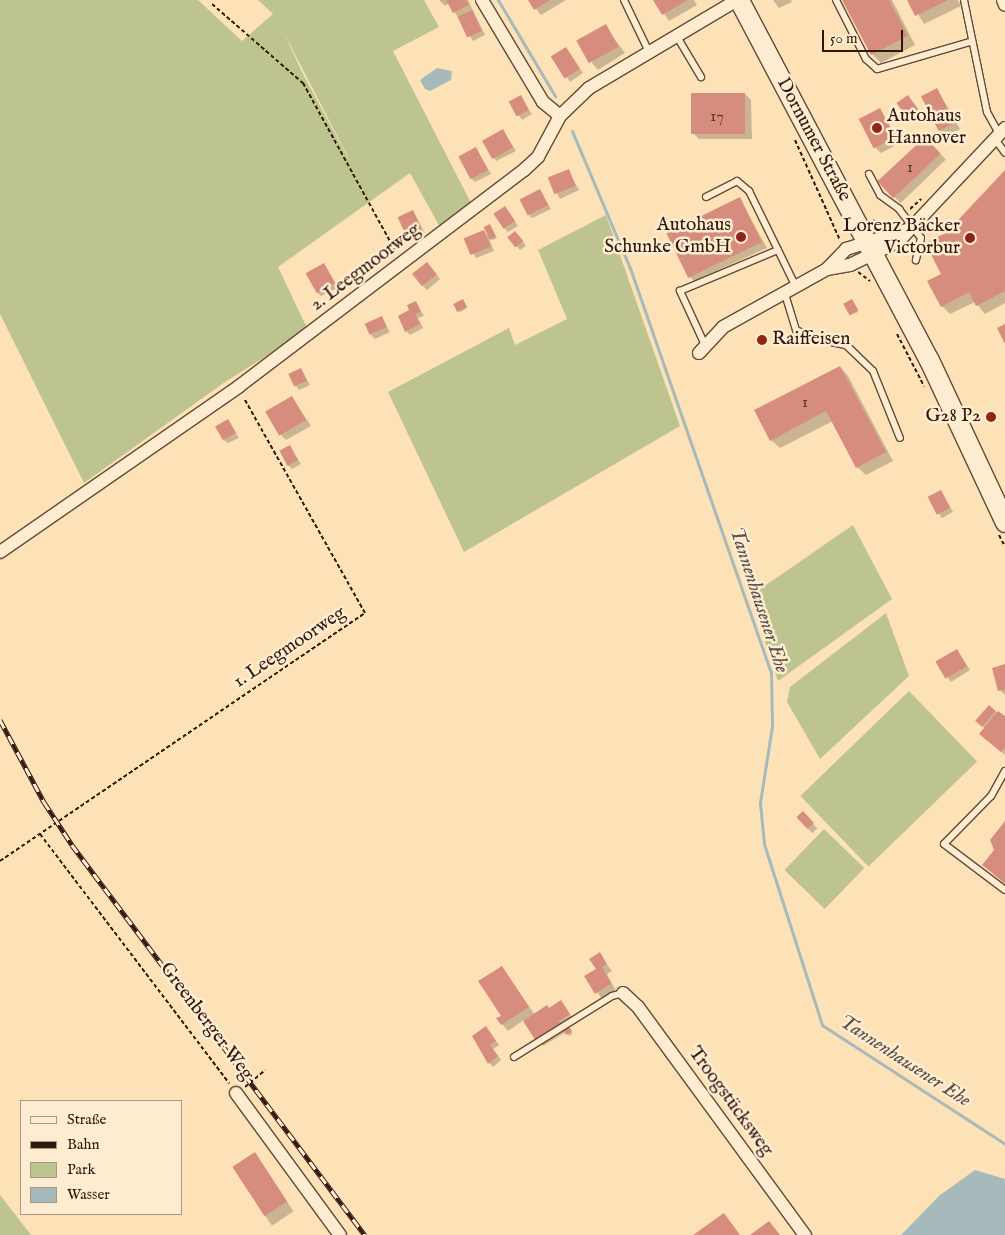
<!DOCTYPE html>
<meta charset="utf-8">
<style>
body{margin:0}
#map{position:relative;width:1005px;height:1235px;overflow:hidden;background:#fee2b7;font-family:"IM FELL English",serif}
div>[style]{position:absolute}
.green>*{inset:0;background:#bec490;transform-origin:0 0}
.water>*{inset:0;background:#a7babb}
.shadow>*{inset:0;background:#0003;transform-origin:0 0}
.stream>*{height:3px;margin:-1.5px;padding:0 1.5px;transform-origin:1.5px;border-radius:1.5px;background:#a7babb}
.building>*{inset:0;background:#d78d7e;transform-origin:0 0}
.path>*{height:2px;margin-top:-1px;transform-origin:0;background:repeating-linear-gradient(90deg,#2d180f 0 4px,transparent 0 6.5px)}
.roads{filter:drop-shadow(1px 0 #614a39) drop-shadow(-1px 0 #614a39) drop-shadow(0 1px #614a39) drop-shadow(0 -1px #614a39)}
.lane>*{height:6px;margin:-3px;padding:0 3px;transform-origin:3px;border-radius:3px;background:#feecd0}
.street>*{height:12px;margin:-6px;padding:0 6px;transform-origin:6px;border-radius:6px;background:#feecd0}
.secondary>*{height:19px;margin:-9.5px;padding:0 9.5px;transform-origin:9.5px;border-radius:9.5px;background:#feecd0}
.rail>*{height:5px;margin-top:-2.5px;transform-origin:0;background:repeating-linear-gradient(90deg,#feecd0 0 9px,#2d180f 0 18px);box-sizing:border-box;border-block:1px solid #2d180f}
.dots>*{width:14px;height:14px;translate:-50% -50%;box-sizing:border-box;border:2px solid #feecd0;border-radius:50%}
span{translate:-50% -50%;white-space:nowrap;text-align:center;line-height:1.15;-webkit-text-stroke:5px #feecd0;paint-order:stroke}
.number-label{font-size:16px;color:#58352b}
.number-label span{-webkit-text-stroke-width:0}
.poi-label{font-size:19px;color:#2d180f}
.left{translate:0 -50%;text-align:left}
.right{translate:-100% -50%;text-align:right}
.street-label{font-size:19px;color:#2d180f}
.water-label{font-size:20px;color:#58514b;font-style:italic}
.legend{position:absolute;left:20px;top:1100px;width:162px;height:115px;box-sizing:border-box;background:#feecd0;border:1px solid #aa9783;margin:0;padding:6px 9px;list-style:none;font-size:15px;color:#2d180f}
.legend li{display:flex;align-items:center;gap:10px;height:25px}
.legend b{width:25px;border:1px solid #aa9783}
.scale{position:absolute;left:822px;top:30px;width:81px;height:22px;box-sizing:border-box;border:2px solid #2d180f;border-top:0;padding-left:6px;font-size:15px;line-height:18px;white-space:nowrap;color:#2d180f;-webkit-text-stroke:4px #feecd0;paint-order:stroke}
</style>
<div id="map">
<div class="green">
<div style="clip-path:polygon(evenodd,0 0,198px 0,242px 41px,273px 14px,258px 0,424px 0,439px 27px,393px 51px,472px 205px,441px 229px,410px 173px,278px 267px,308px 330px,225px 382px,84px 483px,0 314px,0 0,284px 33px,348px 157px,348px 158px,302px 72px,284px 33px)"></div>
<div style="clip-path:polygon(606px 215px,680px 426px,464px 552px,388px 392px,509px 328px,515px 345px,567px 319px,538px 250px)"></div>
<div style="clip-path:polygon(853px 525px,892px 599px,778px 681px,750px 596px)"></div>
<div style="clip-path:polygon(886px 613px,909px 676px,820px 759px,787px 702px,790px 687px)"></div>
<div style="left:909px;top:691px;width:98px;height:151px;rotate:46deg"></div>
<div style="left:824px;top:829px;width:56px;height:57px;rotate:44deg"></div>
<div style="clip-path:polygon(0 1195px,31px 1235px,0 1235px)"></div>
</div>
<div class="water">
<div style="clip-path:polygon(437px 68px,452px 71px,451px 80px,430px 91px,425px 89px,420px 80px)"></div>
<div style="clip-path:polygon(975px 1170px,1005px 1179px,1005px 1235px,901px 1235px,940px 1195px)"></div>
</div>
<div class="shadow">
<div style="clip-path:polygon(439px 0,468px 0,485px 35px,473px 41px,449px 3px,445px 6px)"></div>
<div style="clip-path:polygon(529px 0,566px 0,541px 15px)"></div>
<div style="clip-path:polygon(655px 0,694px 0,697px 5px,669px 21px)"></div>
<div style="clip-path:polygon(773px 0,791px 0,792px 2px,779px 8px)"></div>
<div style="clip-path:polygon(844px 0,892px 0,915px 45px,881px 63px,872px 54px)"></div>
<div style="clip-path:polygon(909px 0,958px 0,961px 6px,924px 24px)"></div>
<div style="clip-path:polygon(605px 26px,625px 53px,598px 70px,592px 63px)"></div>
<div style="clip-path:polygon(570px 53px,583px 73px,570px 82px,553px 57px)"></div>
<div style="clip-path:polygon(937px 89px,960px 129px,946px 137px,939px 130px)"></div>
<div style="clip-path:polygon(745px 94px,751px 100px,752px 139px,699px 139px,693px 133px)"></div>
<div style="clip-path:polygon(908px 96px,922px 115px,911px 122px,907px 118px)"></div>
<div style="clip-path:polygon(520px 97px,532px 114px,522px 120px,511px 102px)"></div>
<div style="clip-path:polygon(880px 109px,900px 143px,881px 153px,875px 147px)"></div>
<div style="clip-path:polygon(503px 131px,516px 151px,496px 161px,484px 141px)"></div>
<div style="left:925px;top:138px;width:30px;height:63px;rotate:46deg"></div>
<div style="clip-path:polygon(476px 149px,491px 174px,475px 182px,471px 178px)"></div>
<div style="clip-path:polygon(568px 171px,579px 190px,560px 199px,549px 179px)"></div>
<div style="clip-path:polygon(1005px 172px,1005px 303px,985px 314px,975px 302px,950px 314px,942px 306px,947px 234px)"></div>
<div style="clip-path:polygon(540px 190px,551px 209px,532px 218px,528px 214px)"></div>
<div style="clip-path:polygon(739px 198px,767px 248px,694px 281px,688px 275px)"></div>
<div style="clip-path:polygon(413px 211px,425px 233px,411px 240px,407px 236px)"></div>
<div style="clip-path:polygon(509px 212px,518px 226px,508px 232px,504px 228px)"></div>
<div style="clip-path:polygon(491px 227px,497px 238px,492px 240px,488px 236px,494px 251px,476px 258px,466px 240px,484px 232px,490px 238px)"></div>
<div style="clip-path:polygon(519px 236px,526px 246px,520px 250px,509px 237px)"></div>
<div style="clip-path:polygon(324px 265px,338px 288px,321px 296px,317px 292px)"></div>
<div style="clip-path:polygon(431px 267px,440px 279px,427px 290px,423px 286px)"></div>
<div style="clip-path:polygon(464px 302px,467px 308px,460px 312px,455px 304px)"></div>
<div style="clip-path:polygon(853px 302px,858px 312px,851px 315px,850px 314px)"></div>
<div style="clip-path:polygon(416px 303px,424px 316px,418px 318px,423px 328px,410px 335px,406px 331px)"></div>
<div style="clip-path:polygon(381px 318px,390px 332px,375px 339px,371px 335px)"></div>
<div style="clip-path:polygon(840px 367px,848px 376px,893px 461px,866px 475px,857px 467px,833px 421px,780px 448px,771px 440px)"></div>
<div style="clip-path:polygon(301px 369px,310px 385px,299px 390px,289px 375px)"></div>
<div style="clip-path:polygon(292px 397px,311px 426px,286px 440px,280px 434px)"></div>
<div style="clip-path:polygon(228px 420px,239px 438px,228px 443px,224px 440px)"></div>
<div style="clip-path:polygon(289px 446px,301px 464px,292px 469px,288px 465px)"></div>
<div style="left:941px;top:491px;width:24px;height:13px;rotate:60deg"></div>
<div style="clip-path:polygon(957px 650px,970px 670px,951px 682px,948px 678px)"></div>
<div style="clip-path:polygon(1005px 666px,1005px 695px,1000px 690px)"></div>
<div style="clip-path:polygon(989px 707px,1005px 718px,1005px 755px,987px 740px,985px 729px,977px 721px)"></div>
<div style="left:803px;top:813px;width:21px;height:7px;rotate:47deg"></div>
<div style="clip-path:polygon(1005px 823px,1005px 884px,983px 865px,995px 850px)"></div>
<div style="clip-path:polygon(599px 954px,612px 971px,607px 974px,616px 991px,602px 999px,586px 976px,597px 969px)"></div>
<div style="clip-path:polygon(502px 967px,535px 1015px,561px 1002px,575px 1021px,565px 1028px,573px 1033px,569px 1036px,566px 1032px,543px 1046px,524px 1020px,508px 1031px,498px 1019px,502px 1016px)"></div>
<div style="clip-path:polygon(489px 1031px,499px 1045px,493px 1049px,501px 1060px,493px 1067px,482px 1053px)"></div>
<div style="left:255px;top:1154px;width:69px;height:26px;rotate:56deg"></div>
</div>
<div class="stream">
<div style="left:498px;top:0;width:112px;rotate:59.3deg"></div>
<div style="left:572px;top:131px;width:149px;rotate:67.1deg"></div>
<div style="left:630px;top:268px;width:428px;rotate:70.8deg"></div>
<div style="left:771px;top:672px;width:54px;rotate:88.9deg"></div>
<div style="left:772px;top:726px;width:78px;rotate:98.9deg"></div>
<div style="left:760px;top:803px;width:41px;rotate:84.4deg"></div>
<div style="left:764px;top:844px;width:190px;rotate:72.2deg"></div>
<div style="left:822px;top:1025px;width:218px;rotate:33deg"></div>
</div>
<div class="building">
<div style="clip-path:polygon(446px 0,466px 0,469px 5px,453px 13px)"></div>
<div style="clip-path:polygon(528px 0,550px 0,534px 10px)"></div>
<div style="clip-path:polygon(653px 0,688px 0,662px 15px)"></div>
<div style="clip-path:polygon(842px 0,889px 0,908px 36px,871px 55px)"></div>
<div style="clip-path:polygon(907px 0,948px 0,915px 16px)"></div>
<div style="left:472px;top:10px;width:23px;height:16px;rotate:65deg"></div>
<div style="left:606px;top:24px;width:26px;height:34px;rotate:61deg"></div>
<div style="left:566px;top:47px;width:26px;height:18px;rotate:58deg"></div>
<div style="left:937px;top:88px;width:39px;height:18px;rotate:63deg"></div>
<div style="left:691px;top:93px;width:54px;height:41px"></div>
<div style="left:521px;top:95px;width:17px;height:14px;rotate:62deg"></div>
<div style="left:908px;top:95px;width:19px;height:14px;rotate:55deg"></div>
<div style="left:880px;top:108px;width:33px;height:24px;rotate:63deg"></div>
<div style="left:503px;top:129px;width:21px;height:24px;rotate:61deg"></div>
<div style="left:925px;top:137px;width:23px;height:65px;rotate:47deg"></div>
<div style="left:476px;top:147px;width:26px;height:20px;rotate:62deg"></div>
<div style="left:569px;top:169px;width:18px;height:23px;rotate:68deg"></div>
<div style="clip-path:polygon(1005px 170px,1005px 291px,976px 306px,969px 292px,941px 307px,927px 281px,941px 274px,925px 243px,946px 233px)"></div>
<div style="left:540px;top:189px;width:18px;height:23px;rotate:63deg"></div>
<div style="left:740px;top:197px;width:50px;height:82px;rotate:64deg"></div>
<div style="left:505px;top:206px;width:18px;height:14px;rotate:56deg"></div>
<div style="left:413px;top:210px;width:21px;height:17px;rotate:65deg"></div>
<div style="left:490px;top:224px;width:14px;height:7px;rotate:65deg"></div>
<div style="left:484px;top:230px;width:18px;height:22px;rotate:68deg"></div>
<div style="left:515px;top:231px;width:13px;height:10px;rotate:51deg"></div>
<div style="left:427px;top:262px;width:16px;height:19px;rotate:52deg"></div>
<div style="left:324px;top:263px;width:23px;height:21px;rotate:61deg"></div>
<div style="left:463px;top:299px;width:9px;height:11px;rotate:63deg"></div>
<div style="left:852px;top:299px;width:13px;height:10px;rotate:61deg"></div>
<div style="clip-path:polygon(416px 301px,421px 312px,415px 314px,420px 324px,405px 332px,398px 316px,409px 310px,407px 305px)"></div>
<div style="left:382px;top:316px;width:12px;height:19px;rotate:66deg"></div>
<div style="clip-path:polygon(1005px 324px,1005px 344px,997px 328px)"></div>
<div style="clip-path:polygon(840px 366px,886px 452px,856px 468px,826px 411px,770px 441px,754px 410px)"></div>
<div style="left:301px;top:368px;width:14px;height:14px;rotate:65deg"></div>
<div style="left:292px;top:396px;width:28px;height:31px;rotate:60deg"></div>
<div style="left:228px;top:419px;width:16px;height:15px;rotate:60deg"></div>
<div style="left:290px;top:445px;width:17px;height:12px;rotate:62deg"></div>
<div style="left:941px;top:490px;width:20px;height:15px;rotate:63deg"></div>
<div style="left:957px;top:649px;width:20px;height:25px;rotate:60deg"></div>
<div style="clip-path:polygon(1005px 664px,1005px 689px,998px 691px,992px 668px)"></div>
<div style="left:989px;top:705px;width:9px;height:21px;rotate:41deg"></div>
<div style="clip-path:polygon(998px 711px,1005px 716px,1005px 747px,1001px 752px,979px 734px)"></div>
<div style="left:803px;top:811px;width:16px;height:9px;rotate:47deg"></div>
<div style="clip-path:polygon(1005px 821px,1005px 883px,982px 865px,994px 850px,990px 840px)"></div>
<div style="clip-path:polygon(600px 952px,607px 964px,602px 967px,611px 984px,595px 994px,584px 976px,596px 969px,589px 959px)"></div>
<div style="clip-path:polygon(502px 966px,529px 1007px,501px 1025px,496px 1018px,501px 1016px,478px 981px)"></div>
<div style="clip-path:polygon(561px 1000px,570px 1014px,559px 1021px,561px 1024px,536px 1041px,523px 1021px,547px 1005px,549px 1008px)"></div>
<div style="clip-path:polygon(486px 1026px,496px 1041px,490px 1045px,498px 1056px,488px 1064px,472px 1036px)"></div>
<div style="left:569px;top:1026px;width:6px;height:7px;rotate:59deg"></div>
<div style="left:255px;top:1152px;width:59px;height:27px;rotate:57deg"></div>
<div style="clip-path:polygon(724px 1213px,740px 1235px,693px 1235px)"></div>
<div style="clip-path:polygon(769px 1221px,780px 1235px,750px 1235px)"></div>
</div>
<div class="path">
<div style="left:212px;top:4px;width:121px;rotate:41deg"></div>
<div style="left:303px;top:83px;width:195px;rotate:61.2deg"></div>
<div style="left:795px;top:140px;width:110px;rotate:65.8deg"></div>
<div style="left:910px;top:209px;width:15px;rotate:-42deg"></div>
<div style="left:873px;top:220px;width:10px;rotate:37deg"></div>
<div style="left:858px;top:272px;width:15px;rotate:37deg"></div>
<div style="left:897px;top:334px;width:59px;rotate:62.6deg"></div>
<div style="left:999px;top:535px;width:13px;rotate:63deg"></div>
<div style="left:40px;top:834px;width:313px;rotate:52.8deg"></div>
<div style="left:0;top:861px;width:441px;rotate:-34.2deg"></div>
<div style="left:365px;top:613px;width:247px;rotate:-119.4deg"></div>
<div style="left:245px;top:1087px;width:26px;rotate:-40deg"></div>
</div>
<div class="roads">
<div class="lane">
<div style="left:624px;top:0;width:58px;rotate:64.3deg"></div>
<div style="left:836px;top:0;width:66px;rotate:63deg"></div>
<div style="left:866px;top:59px;width:15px;rotate:42deg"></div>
<div style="left:877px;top:69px;width:97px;rotate:-16.2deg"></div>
<div style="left:964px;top:0;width:114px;rotate:78.4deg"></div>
<div style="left:987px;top:112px;width:25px;rotate:61deg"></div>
<div style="left:676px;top:35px;width:49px;rotate:59.2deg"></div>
<div style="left:995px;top:139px;width:17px;rotate:54deg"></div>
<div style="left:869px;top:174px;width:24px;rotate:62deg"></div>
<div style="left:880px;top:195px;width:24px;rotate:36deg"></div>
<div style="left:899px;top:209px;width:36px;rotate:53deg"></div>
<div style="left:921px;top:238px;width:23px;rotate:103deg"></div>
<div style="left:706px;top:197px;width:35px;rotate:-27deg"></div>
<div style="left:737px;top:181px;width:16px;rotate:40deg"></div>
<div style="left:749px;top:191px;width:66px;rotate:63.8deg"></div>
<div style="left:785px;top:294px;width:38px;rotate:73deg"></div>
<div style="left:796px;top:330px;width:23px;rotate:23deg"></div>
<div style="left:817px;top:339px;width:30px;rotate:12deg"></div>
<div style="left:846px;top:345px;width:37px;rotate:44deg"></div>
<div style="left:873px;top:371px;width:72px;rotate:68.1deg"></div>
<div style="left:705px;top:345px;width:60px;rotate:-114.8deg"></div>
<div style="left:680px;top:291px;width:106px;rotate:-22.7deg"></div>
<div style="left:778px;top:250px;width:41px;rotate:64.1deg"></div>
<div style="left:1005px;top:771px;width:29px;rotate:119deg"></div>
<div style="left:991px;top:796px;width:67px;rotate:134.4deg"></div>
<div style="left:944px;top:844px;width:76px;rotate:37deg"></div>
<div style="left:514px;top:1057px;width:115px;rotate:-31.9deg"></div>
<div style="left:612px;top:996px;width:11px;rotate:-15deg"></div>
</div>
<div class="street">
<div style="left:482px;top:0;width:119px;rotate:59.1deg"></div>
<div style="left:543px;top:102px;width:22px;rotate:39deg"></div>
<div style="left:1003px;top:0;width:5px;rotate:68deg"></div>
<div style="left:827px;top:269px;width:23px;rotate:-10deg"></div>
<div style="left:850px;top:265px;width:55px;rotate:-26.1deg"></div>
<div style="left:899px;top:241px;width:155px;rotate:-46.8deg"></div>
<div style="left:699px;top:353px;width:35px;rotate:-47deg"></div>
<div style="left:723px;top:327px;width:119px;rotate:-29.1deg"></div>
<div style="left:827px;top:269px;width:28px;rotate:-46deg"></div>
<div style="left:846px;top:249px;width:67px;rotate:-17.4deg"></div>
<div style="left:0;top:552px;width:290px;rotate:-34.7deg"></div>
<div style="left:238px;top:387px;width:359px;rotate:-37.2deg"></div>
<div style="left:524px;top:170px;width:19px;rotate:-43deg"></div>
<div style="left:538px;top:157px;width:47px;rotate:-61.8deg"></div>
<div style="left:560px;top:116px;width:40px;rotate:-44deg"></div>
<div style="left:589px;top:88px;width:172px;rotate:-30.7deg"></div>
<div style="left:623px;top:993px;width:21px;rotate:43deg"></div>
<div style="left:638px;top:1007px;width:283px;rotate:53.8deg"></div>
<div style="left:236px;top:1093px;width:176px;rotate:53.8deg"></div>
</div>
<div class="secondary">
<div style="left:739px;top:0;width:407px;rotate:62.2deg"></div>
<div style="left:929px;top:360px;width:179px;rotate:64.9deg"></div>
</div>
</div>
<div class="rail">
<div style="left:0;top:720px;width:93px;rotate:61.8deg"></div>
<div style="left:44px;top:802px;width:51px;rotate:56.9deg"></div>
<div style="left:72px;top:845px;width:488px;rotate:53.1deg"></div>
</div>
<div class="dots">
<div style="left:877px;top:128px;background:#8f2418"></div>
<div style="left:741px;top:237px;background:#8f2418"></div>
<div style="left:970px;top:238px;background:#8f2418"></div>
<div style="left:762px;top:340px;background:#8f2418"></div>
<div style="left:991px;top:417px;background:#8f2418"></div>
</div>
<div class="number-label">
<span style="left:717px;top:117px">17</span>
<span style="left:910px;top:168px">1</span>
<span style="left:805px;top:403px">1</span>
</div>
<div class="poi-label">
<span class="left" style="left:887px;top:128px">Autohaus<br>Hannover</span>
<span class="right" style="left:731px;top:237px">Autohaus<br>Schunke GmbH</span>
<span class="right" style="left:960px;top:238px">Lorenz Bäcker<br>Victorbur</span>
<span class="left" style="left:772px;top:340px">Raiffeisen</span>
<span class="right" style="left:981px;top:417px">G28 P2</span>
</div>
<div class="street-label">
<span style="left:813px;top:140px;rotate:62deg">Dornumer Straße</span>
<span style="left:366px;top:268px;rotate:-37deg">2. Leegmoorweg</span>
<span style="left:290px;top:648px;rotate:-34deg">1. Leegmoorweg</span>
<span style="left:206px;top:1022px;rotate:53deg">Greenberger Weg</span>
<span style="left:730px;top:1102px;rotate:54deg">Troogstücksweg</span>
</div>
<div class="water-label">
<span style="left:759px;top:600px;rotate:72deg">Tannenhausener Ehe</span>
<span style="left:905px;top:1061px;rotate:33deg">Tannenhausener Ehe</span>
</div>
<ul class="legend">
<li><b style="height:6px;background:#feecd0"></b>Straße</li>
<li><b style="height:6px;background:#2d180f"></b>Bahn</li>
<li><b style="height:14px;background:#bec490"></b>Park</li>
<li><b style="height:14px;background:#a7babb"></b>Wasser</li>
</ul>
<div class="scale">50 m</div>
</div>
